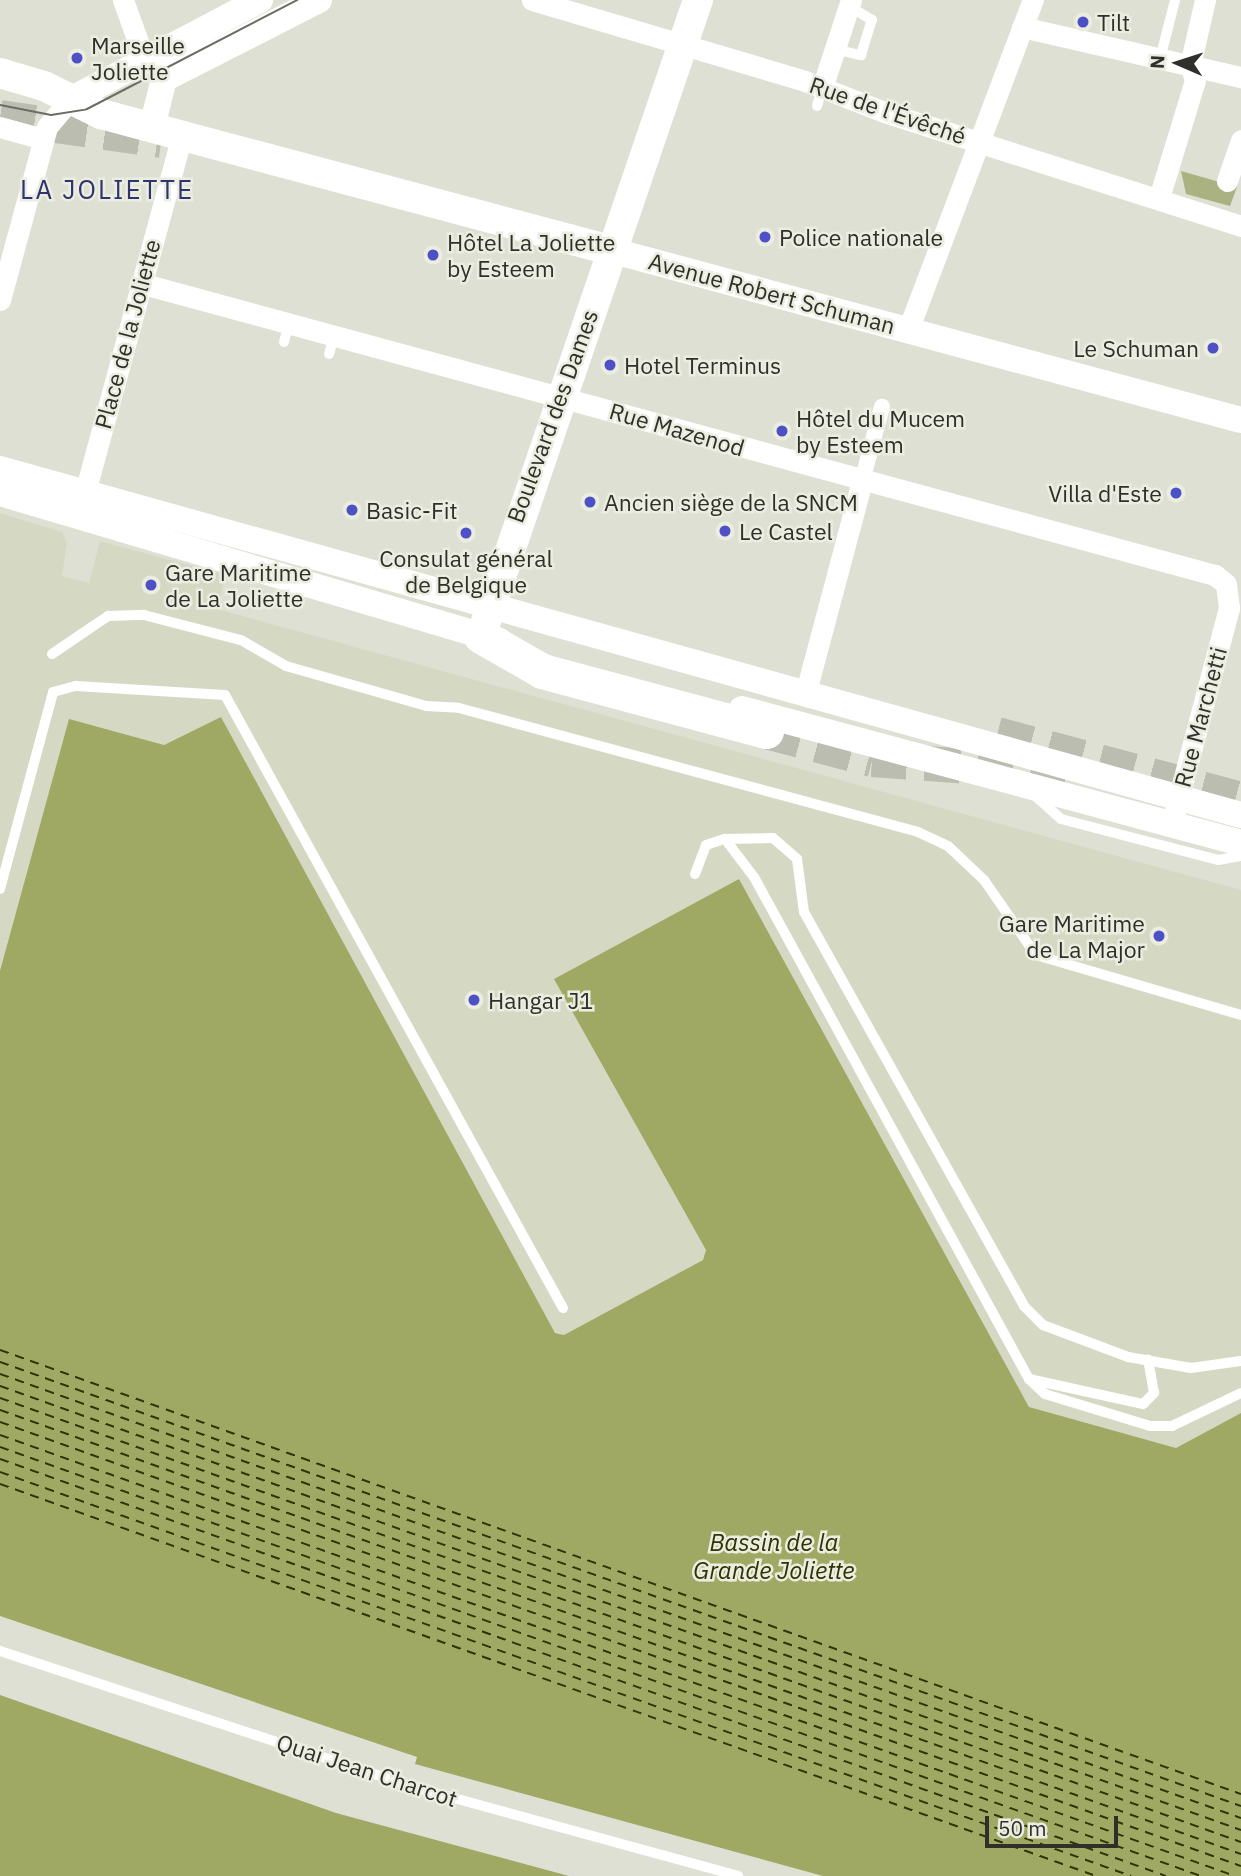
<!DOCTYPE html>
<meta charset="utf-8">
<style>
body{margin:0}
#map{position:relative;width:1241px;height:1876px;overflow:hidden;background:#dee0d3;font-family:"IBM Plex Sans",sans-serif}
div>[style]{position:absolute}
.built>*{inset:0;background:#d5d9c4}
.green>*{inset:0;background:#aab282}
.water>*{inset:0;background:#9fa964}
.ferry>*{height:2px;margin-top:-1px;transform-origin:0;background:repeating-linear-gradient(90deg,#303500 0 9px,transparent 0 16px)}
.trunk-tunnel>*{height:35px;margin-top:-17.5px;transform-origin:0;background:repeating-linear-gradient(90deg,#bbbdb1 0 35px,transparent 0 53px)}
.service>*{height:10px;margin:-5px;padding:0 5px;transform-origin:5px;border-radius:5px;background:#fff}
.pedestrian>*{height:16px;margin:-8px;padding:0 8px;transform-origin:8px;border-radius:8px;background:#fff}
.minor>*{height:21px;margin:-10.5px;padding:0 10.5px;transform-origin:10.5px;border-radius:10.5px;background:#fff}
.tertiary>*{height:26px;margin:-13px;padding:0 13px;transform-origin:13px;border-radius:13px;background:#fff}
.secondary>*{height:30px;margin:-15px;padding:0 15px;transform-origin:15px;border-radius:15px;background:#fff}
.trunk>*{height:35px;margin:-17.5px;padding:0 17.5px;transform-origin:17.5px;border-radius:17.5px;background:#fff}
.tram>*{height:2px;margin:-1px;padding:0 1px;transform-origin:1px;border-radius:1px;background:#6b6c64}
.dots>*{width:19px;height:19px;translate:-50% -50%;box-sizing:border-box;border:4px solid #ebede0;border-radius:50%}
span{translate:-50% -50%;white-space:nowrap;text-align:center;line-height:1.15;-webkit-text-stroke:5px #ebede0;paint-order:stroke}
.poi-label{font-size:23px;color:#2f302a}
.left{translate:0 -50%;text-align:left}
.right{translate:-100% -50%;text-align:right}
.street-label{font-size:23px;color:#2f302a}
.water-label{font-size:24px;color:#303500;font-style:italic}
.quarter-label{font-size:26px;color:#2f336e;letter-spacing:2px}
.north{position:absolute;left:1143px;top:28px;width:70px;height:70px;-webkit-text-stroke:5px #ebede0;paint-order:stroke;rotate:273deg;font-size:19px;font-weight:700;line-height:28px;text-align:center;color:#2f302a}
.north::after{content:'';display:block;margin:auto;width:24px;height:32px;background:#2f302a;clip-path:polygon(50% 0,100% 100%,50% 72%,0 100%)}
.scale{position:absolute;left:985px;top:1816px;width:133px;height:32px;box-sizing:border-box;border:4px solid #2f302a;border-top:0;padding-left:9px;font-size:21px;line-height:24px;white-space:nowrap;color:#2f302a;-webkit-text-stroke:5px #ebede0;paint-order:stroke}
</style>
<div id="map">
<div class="built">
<div style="clip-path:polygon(0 513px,62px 532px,67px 543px,62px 576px,89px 583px,100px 541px,226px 575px,217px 609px,1241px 890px,1241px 1413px,1176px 1448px,1029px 1407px,739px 879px,554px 979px,706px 1250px,703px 1260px,564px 1335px,554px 1333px,175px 742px,164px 745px,0 971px)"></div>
</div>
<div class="green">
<div style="clip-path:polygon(1181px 171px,1237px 187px,1230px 206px,1186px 194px)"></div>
</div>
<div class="water">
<div style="clip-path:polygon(221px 717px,555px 1333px,564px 1335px,627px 1301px,703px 1260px,706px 1250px,554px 979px,739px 879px,1029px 1407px,1176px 1448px,1241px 1413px,1241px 1876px,823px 1876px,415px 1764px,417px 1757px,0 1616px,0 971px,69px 719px,164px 745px)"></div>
<div style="clip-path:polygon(0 1695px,336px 1813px,569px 1876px,0 1876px)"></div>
</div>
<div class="ferry">
<div style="left:0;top:1350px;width:1318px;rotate:19.69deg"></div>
<div style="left:0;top:1362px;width:1318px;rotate:19.69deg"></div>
<div style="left:0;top:1374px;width:1318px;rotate:19.69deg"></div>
<div style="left:0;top:1386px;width:1318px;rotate:19.69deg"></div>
<div style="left:0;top:1398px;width:1318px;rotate:19.69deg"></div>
<div style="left:0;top:1410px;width:1318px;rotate:19.69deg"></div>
<div style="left:0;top:1422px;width:1318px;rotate:19.69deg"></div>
<div style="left:0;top:1435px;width:1311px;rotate:19.65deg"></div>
<div style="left:0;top:1447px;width:1275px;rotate:19.66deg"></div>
<div style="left:0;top:1459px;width:1238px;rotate:19.68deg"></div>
<div style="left:0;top:1472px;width:1201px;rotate:19.66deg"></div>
<div style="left:0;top:1484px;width:1164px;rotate:19.68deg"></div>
</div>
<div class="trunk-tunnel">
<div style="left:0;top:117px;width:163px;rotate:8.1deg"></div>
<div style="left:766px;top:731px;width:110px;rotate:14.8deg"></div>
<div style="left:872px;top:759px;width:209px;rotate:4.1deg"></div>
<div style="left:997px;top:734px;width:253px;rotate:14.9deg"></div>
</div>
<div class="service">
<div style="left:834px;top:49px;width:28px;rotate:13deg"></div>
<div style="left:861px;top:55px;width:37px;rotate:-73deg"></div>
<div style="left:872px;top:20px;width:27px;rotate:-149deg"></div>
<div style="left:1160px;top:59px;width:61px;rotate:-75.7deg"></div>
<div style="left:817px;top:106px;width:19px;rotate:-74deg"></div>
<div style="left:284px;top:342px;width:20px;rotate:-75deg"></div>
<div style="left:329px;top:354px;width:19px;rotate:-74deg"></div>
<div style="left:52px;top:654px;width:68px;rotate:-34.2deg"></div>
<div style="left:108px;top:616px;width:36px;rotate:-2deg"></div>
<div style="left:144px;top:615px;width:100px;rotate:14.5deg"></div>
<div style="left:241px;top:640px;width:52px;rotate:30deg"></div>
<div style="left:286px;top:666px;width:146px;rotate:15.9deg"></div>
<div style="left:426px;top:706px;width:33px;rotate:3deg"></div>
<div style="left:459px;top:708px;width:475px;rotate:15.1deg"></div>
<div style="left:918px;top:832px;width:33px;rotate:25deg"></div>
<div style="left:948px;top:846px;width:50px;rotate:43.4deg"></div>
<div style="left:984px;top:880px;width:91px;rotate:55.3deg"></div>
<div style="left:1036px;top:955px;width:214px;rotate:16.3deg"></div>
<div style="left:1031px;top:792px;width:40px;rotate:42deg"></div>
<div style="left:1061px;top:819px;width:162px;rotate:14.6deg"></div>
<div style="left:1218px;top:860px;width:23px;rotate:-10deg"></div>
<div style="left:725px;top:839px;width:48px;rotate:-1.2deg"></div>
<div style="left:773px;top:838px;width:32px;rotate:41deg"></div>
<div style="left:797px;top:859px;width:53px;rotate:82.5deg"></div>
<div style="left:804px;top:912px;width:451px;rotate:60.8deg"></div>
<div style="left:1024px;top:1306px;width:27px;rotate:45deg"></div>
<div style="left:1043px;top:1325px;width:91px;rotate:20.6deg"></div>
<div style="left:1128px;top:1357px;width:64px;rotate:9.9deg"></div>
<div style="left:1191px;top:1368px;width:50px;rotate:-8deg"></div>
<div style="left:695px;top:874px;width:31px;rotate:-69deg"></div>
<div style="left:706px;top:845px;width:20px;rotate:-18deg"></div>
<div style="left:725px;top:839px;width:48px;rotate:52.7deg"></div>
<div style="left:754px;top:877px;width:572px;rotate:61.29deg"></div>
<div style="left:1029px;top:1379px;width:22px;rotate:43deg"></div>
<div style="left:1045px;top:1394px;width:110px;rotate:16.9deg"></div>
<div style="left:1150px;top:1426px;width:22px"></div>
<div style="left:1172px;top:1426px;width:76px;rotate:-25.6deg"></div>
<div style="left:0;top:889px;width:204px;rotate:-74.9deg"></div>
<div style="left:53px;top:692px;width:24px;rotate:-15deg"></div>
<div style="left:76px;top:686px;width:149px;rotate:3.5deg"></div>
<div style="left:225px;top:695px;width:700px;rotate:61.13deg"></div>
<div style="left:1029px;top:1379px;width:117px;rotate:12.4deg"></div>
<div style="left:1143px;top:1404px;width:16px;rotate:-45deg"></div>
<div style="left:1154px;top:1393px;width:34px;rotate:-100deg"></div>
<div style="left:0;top:1651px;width:432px;rotate:18.2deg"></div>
<div style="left:410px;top:1786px;width:340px;rotate:15.3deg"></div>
</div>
<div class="pedestrian">
<div style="left:862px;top:481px;width:77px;rotate:-74.9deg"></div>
</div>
<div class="minor">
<div style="left:123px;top:0;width:65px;rotate:70.2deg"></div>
<div style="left:532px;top:0;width:285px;rotate:16.5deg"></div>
<div style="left:805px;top:81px;width:85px;rotate:21.4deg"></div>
<div style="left:884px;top:112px;width:375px;rotate:17.7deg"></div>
<div style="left:1022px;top:27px;width:225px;rotate:12.9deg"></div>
<div style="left:822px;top:88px;width:93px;rotate:-71.8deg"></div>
<div style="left:0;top:127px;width:45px;rotate:15.6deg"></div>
<div style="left:1227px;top:181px;width:43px;rotate:-71.1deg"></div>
<div style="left:1159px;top:198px;width:123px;rotate:-73deg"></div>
<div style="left:1195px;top:80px;width:16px;rotate:-108deg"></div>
<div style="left:1190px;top:65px;width:67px;rotate:-77deg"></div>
<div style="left:140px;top:283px;width:1114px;rotate:15.2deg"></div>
<div style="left:1215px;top:575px;width:14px;rotate:39deg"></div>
<div style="left:1226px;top:584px;width:24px;rotate:83deg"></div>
<div style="left:1229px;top:608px;width:210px;rotate:104.9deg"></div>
<div style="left:0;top:300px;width:179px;rotate:-74.8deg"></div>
<div style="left:47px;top:127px;width:35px;rotate:-50deg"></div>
<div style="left:908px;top:330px;width:353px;rotate:-69.3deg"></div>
<div style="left:81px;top:507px;width:386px;rotate:-74.8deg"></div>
<div style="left:805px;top:695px;width:221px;rotate:-75.1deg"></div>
</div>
<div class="tertiary">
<div style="left:70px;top:100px;width:215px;rotate:-27.8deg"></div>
<div style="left:152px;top:127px;width:49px;rotate:-76deg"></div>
<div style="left:164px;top:79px;width:174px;rotate:-27deg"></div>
<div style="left:610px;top:250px;width:653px;rotate:15.08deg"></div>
<div style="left:0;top:469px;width:1288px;rotate:15.58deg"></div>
<div style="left:0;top:493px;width:521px;rotate:16.49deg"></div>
<div style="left:742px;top:709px;width:517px;rotate:15.03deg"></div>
</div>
<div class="secondary">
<div style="left:0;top:73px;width:46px;rotate:16.5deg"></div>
<div style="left:44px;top:86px;width:64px;rotate:26.2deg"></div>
<div style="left:101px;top:114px;width:527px;rotate:14.96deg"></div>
<div style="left:481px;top:636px;width:672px;rotate:-71.16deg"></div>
</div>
<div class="trunk">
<div style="left:481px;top:636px;width:70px;rotate:29.8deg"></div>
<div style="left:542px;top:671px;width:232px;rotate:15deg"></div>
</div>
<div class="tram">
<div style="left:0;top:105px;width:52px;rotate:11.1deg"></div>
<div style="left:51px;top:115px;width:36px;rotate:-9deg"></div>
<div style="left:87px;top:109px;width:237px;rotate:-27.4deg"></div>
</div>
<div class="dots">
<div style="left:1083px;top:22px;background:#4e50c6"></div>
<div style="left:77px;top:58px;background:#4e50c6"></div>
<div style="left:765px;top:237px;background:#4e50c6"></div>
<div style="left:433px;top:255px;background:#4e50c6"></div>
<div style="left:1213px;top:348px;background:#4e50c6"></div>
<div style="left:610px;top:365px;background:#4e50c6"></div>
<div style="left:782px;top:431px;background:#4e50c6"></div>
<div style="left:1176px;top:493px;background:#4e50c6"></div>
<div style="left:590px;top:502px;background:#4e50c6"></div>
<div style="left:352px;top:510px;background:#4e50c6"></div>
<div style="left:725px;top:531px;background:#4e50c6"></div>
<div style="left:466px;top:533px;background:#4e50c6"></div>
<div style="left:151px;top:585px;background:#4e50c6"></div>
<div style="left:1159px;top:936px;background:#4e50c6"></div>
<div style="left:474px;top:1000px;background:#4e50c6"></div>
</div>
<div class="poi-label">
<span class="left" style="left:1097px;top:22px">Tilt</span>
<span class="left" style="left:91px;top:58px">Marseille<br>Joliette</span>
<span class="left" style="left:779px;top:237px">Police nationale</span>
<span class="left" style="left:447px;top:255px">Hôtel La Joliette<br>by Esteem</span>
<span class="right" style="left:1199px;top:348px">Le Schuman</span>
<span class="left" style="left:624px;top:365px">Hotel Terminus</span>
<span class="left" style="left:796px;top:431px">Hôtel du Mucem<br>by Esteem</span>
<span class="right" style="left:1162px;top:493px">Villa d'Este</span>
<span class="left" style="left:604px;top:502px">Ancien siège de la SNCM</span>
<span class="left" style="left:366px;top:510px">Basic-Fit</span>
<span class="left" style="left:739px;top:531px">Le Castel</span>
<span style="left:466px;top:571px">Consulat général<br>de Belgique</span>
<span class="left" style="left:165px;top:585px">Gare Maritime<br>de La Joliette</span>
<span class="right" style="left:1145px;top:936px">Gare Maritime<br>de La Major</span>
<span class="left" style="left:488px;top:1000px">Hangar J1</span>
</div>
<div class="street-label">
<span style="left:888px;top:110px;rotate:19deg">Rue de l'Évêché</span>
<span style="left:772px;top:293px;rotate:15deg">Avenue Robert Schuman</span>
<span style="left:127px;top:334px;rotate:-75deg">Place de la Joliette</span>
<span style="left:552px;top:416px;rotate:-70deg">Boulevard des Dames</span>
<span style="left:677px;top:429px;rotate:16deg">Rue Mazenod</span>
<span style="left:1200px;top:717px;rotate:-75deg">Rue Marchetti</span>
<span style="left:367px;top:1770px;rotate:18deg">Quai Jean Charcot</span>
</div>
<div class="water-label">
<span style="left:774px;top:1557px">Bassin de la<br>Grande Joliette</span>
</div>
<div class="quarter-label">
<span style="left:107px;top:190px">LA JOLIETTE</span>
</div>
<div class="north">N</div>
<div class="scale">50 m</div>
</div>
